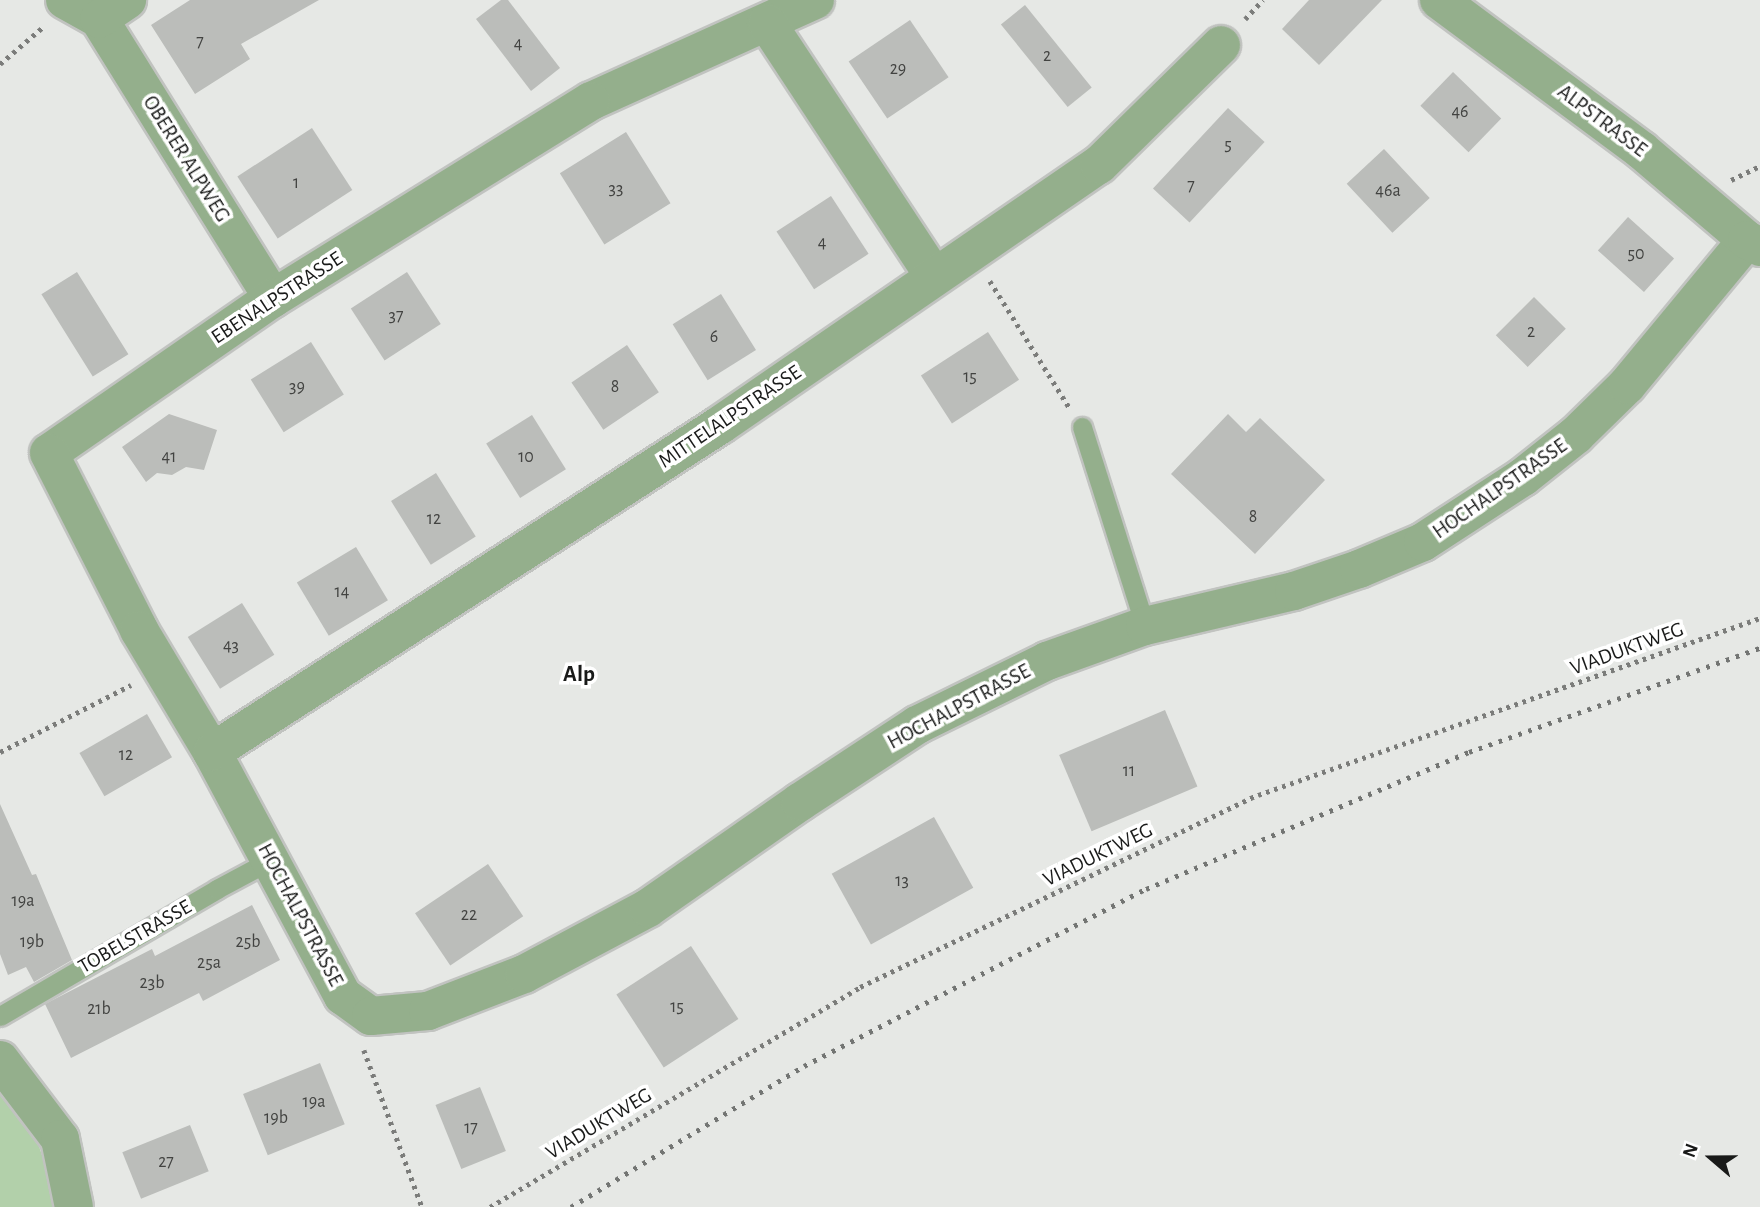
<!DOCTYPE html>
<style>
body{margin:0}
#map{position:relative;width:1760px;height:1207px;overflow:hidden;background:#e6e8e5;font-family:"Alegreya Sans",sans-serif}
div>[style]{position:absolute}
.green>*{inset:0;background:#b2d0aa}
.building>*{inset:0;background:#bbbdba;transform-origin:0 0}
.path>*{height:4.5px;margin-top:-2.25px;transform-origin:0;background:repeating-linear-gradient(90deg,#7b7c7a 0 3.5px,transparent 0 8.5px)}
.roads{filter:drop-shadow(2px 0 #c1c3c0) drop-shadow(-2px 0 #c1c3c0) drop-shadow(0 2px #c1c3c0) drop-shadow(0 -2px #c1c3c0)}
.lane>*{height:19px;margin:-9.5px;padding:0 9.5px;transform-origin:9.5px;border-radius:9.5px;background:#94af8c}
.street>*{height:38px;margin:-19px;padding:0 19px;transform-origin:19px;border-radius:19px;background:#94af8c}
.rail>*{height:5px;margin-top:-2.5px;transform-origin:0;background:repeating-linear-gradient(90deg,#737573 0 3.5px,transparent 0 10.5px)}
span{translate:-50% -50%;white-space:nowrap;text-align:center;line-height:1.15;-webkit-text-stroke:7px #fff;paint-order:stroke}
.number-label{font-size:18px;color:#424341}
.number-label span{-webkit-text-stroke-width:0}
.street-label{font-size:21px;color:#191a19}
.neighbourhood-label{font-size:23px;color:#191a19;font-weight:700}
.north{position:absolute;left:1676px;top:1123px;width:70px;height:70px;-webkit-text-stroke:5px #fff;paint-order:stroke;rotate:290deg;font-size:19px;font-weight:700;line-height:28px;text-align:center;color:#191a19}
.north::after{content:'';display:block;margin:auto;width:24px;height:32px;background:#191a19;clip-path:polygon(50% 0,100% 100%,50% 72%,0 100%)}
</style>
<div id="map">
<div class="green">
<div style="clip-path:polygon(0 1091px,38px 1143px,59px 1207px,0 1207px)"></div>
</div>
<div class="building">
<div style="clip-path:polygon(190px 0,319px 0,241px 44px,250px 59px,195px 94px,151px 25px)"></div>
<div style="clip-path:polygon(501px 0,508px 0,560px 68px,531px 91px,476px 19px)"></div>
<div style="clip-path:polygon(1309px 0,1382px 0,1319px 65px,1282px 29px)"></div>
<div style="left:1025px;top:5px;width:106px;height:31px;rotate:51deg"></div>
<div style="left:910px;top:20px;width:69px;height:74px;rotate:56deg"></div>
<div style="left:1453px;top:72px;width:67px;height:47px;rotate:44deg"></div>
<div style="left:1228px;top:108px;width:50px;height:110px;rotate:43deg"></div>
<div style="left:312px;top:128px;width:74px;height:89px;rotate:57deg"></div>
<div style="left:626px;top:132px;width:84px;height:78px;rotate:58deg"></div>
<div style="left:1384px;top:149px;width:67px;height:51px;rotate:47deg"></div>
<div style="left:831px;top:196px;width:69px;height:65px;rotate:57deg"></div>
<div style="left:1628px;top:217px;width:62px;height:45px;rotate:42deg"></div>
<div style="left:77px;top:272px;width:97px;height:42px;rotate:58deg"></div>
<div style="left:407px;top:272px;width:62px;height:67px;rotate:57deg"></div>
<div style="left:721px;top:294px;width:66px;height:57px;rotate:58deg"></div>
<div style="left:1534px;top:297px;width:45px;height:54px;rotate:45deg"></div>
<div style="left:988px;top:332px;width:57px;height:80px;rotate:57deg"></div>
<div style="left:311px;top:342px;width:62px;height:71px;rotate:58deg"></div>
<div style="left:627px;top:345px;width:57px;height:67px;rotate:56deg"></div>
<div style="clip-path:polygon(169px 414px,217px 430px,204px 470px,186px 467px,172px 475px,157px 473px,146px 482px,122px 447px)"></div>
<div style="clip-path:polygon(1228px 414px,1246px 432px,1260px 418px,1325px 480px,1255px 554px,1171px 474px)"></div>
<div style="left:532px;top:415px;width:64px;height:54px;rotate:58deg"></div>
<div style="left:436px;top:473px;width:75px;height:53px;rotate:58deg"></div>
<div style="left:356px;top:547px;width:62px;height:69px;rotate:59deg"></div>
<div style="left:242px;top:603px;width:61px;height:64px;rotate:58deg"></div>
<div style="left:1165px;top:710px;width:83px;height:115px;rotate:67deg"></div>
<div style="left:147px;top:714px;width:50px;height:78px;rotate:60deg"></div>
<div style="clip-path:polygon(0 804px,32px 875px,36px 874px,72px 960px,34px 982px,26px 967px,8px 975px,0 954px)"></div>
<div style="left:934px;top:817px;width:81px;height:117px;rotate:61deg"></div>
<div style="left:488px;top:864px;width:63px;height:88px;rotate:56deg"></div>
<div style="clip-path:polygon(252px 905px,280px 960px,203px 1001px,199px 993px,71px 1058px,45px 1004px,152px 949px,155px 956px)"></div>
<div style="left:691px;top:946px;width:87px;height:89px;rotate:57deg"></div>
<div style="left:320px;top:1063px;width:66px;height:83px;rotate:68deg"></div>
<div style="left:480px;top:1087px;width:69px;height:48px;rotate:68deg"></div>
<div style="left:190px;top:1125px;width:50px;height:73px;rotate:68deg"></div>
</div>
<div class="path">
<div style="left:1245px;top:19px;width:26px;rotate:-47deg"></div>
<div style="left:0;top:64px;width:58px;rotate:-40.8deg"></div>
<div style="left:1731px;top:180px;width:32px;rotate:-26deg"></div>
<div style="left:990px;top:281px;width:149px;rotate:57.9deg"></div>
<div style="left:0;top:752px;width:147px;rotate:-27.1deg"></div>
<div style="left:364px;top:1050px;width:167px;rotate:69.7deg"></div>
<div style="left:490px;top:1207px;width:430px;rotate:-30.7deg"></div>
<div style="left:860px;top:987px;width:442px;rotate:-25.8deg"></div>
<div style="left:1258px;top:795px;width:532px;rotate:-19.42deg"></div>
</div>
<div class="roads">
<div class="lane">
<div style="left:1082px;top:427px;width:209px;rotate:72.4deg"></div>
<div style="left:0;top:1016px;width:251px;rotate:-30.3deg"></div>
<div style="left:217px;top:889px;width:61px;rotate:-28.2deg"></div>
</div>
<div class="street">
<div style="left:65px;top:0;width:39px;rotate:29deg"></div>
<div style="left:99px;top:19px;width:329px;rotate:58.1deg"></div>
<div style="left:815px;top:0;width:246px;rotate:155.7deg"></div>
<div style="left:591px;top:101px;width:374px;rotate:148.2deg"></div>
<div style="left:273px;top:298px;width:272px;rotate:145.3deg"></div>
<div style="left:49px;top:453px;width:199px;rotate:63deg"></div>
<div style="left:139px;top:630px;width:142px;rotate:59.1deg"></div>
<div style="left:212px;top:752px;width:277px;rotate:61.8deg"></div>
<div style="left:343px;top:996px;width:34px;rotate:36deg"></div>
<div style="left:371px;top:1016px;width:57px;rotate:-5deg"></div>
<div style="left:428px;top:1011px;width:103px;rotate:-21.1deg"></div>
<div style="left:524px;top:974px;width:140px;rotate:-28deg"></div>
<div style="left:648px;top:908px;width:185px;rotate:-34.9deg"></div>
<div style="left:800px;top:802px;width:140px;rotate:-33.3deg"></div>
<div style="left:917px;top:725px;width:145px;rotate:-26.2deg"></div>
<div style="left:1047px;top:661px;width:104px;rotate:-19.7deg"></div>
<div style="left:1145px;top:626px;width:153px;rotate:-13.2deg"></div>
<div style="left:1294px;top:591px;width:69px;rotate:-18.7deg"></div>
<div style="left:1359px;top:569px;width:69px;rotate:-22.9deg"></div>
<div style="left:1423px;top:542px;width:119px;rotate:-33deg"></div>
<div style="left:1523px;top:477px;width:68px;rotate:-38.4deg"></div>
<div style="left:1576px;top:435px;width:71px;rotate:-44.4deg"></div>
<div style="left:1627px;top:385px;width:188px;rotate:-50.4deg"></div>
<div style="left:1439px;top:0;width:252px;rotate:36.6deg"></div>
<div style="left:1641px;top:150px;width:139px;rotate:40.3deg"></div>
<div style="left:1747px;top:240px;width:15px;rotate:28deg"></div>
<div style="left:99px;top:19px;width:34px;rotate:-34deg"></div>
<div style="left:767px;top:23px;width:303px;rotate:56.6deg"></div>
<div style="left:212px;top:752px;width:604px;rotate:-32.77deg"></div>
<div style="left:720px;top:425px;width:460px;rotate:-34.5deg"></div>
<div style="left:1099px;top:165px;width:171px;rotate:-44.5deg"></div>
<div style="left:0;top:1060px;width:99px;rotate:52.8deg"></div>
<div style="left:60px;top:1139px;width:69px;rotate:78.4deg"></div>
</div>
</div>
<div class="rail">
<div style="left:571px;top:1207px;width:272px;rotate:-31.2deg"></div>
<div style="left:804px;top:1066px;width:385px;rotate:-27.4deg"></div>
<div style="left:1146px;top:889px;width:351px;rotate:-23deg"></div>
<div style="left:1469px;top:752px;width:309px;rotate:-19.7deg"></div>
</div>
<div class="number-label">
<span style="left:200px;top:42px">7</span>
<span style="left:518px;top:44px">4</span>
<span style="left:1047px;top:56px">2</span>
<span style="left:898px;top:69px">29</span>
<span style="left:1460px;top:112px">46</span>
<span style="left:1228px;top:145px">5</span>
<span style="left:296px;top:183px">1</span>
<span style="left:1191px;top:186px">7</span>
<span style="left:616px;top:189px">33</span>
<span style="left:1388px;top:191px">46a</span>
<span style="left:822px;top:243px">4</span>
<span style="left:1636px;top:254px">50</span>
<span style="left:396px;top:316px">37</span>
<span style="left:1531px;top:332px">2</span>
<span style="left:714px;top:337px">6</span>
<span style="left:970px;top:377px">15</span>
<span style="left:297px;top:387px">39</span>
<span style="left:615px;top:387px">8</span>
<span style="left:169px;top:457px">41</span>
<span style="left:526px;top:457px">10</span>
<span style="left:1253px;top:517px">8</span>
<span style="left:434px;top:519px">12</span>
<span style="left:342px;top:592px">14</span>
<span style="left:231px;top:646px">43</span>
<span style="left:126px;top:755px">12</span>
<span style="left:1129px;top:771px">11</span>
<span style="left:902px;top:881px">13</span>
<span style="left:23px;top:901px">19a</span>
<span style="left:469px;top:915px">22</span>
<span style="left:32px;top:942px">19b</span>
<span style="left:248px;top:942px">25b</span>
<span style="left:209px;top:963px">25a</span>
<span style="left:152px;top:983px">23b</span>
<span style="left:677px;top:1007px">15</span>
<span style="left:99px;top:1009px">21b</span>
<span style="left:314px;top:1102px">19a</span>
<span style="left:276px;top:1118px">19b</span>
<span style="left:471px;top:1128px">17</span>
<span style="left:166px;top:1162px">27</span>
</div>
<div class="street-label">
<span style="left:1602px;top:121px;rotate:37deg">ALPSTRASSE</span>
<span style="left:186px;top:159px;rotate:58deg">OBERER ALPWEG</span>
<span style="left:277px;top:298px;rotate:-33deg">EBENALPSTRASSE</span>
<span style="left:730px;top:417px;rotate:-34deg">MITTELALPSTRASSE</span>
<span style="left:1500px;top:489px;rotate:-35deg">HOCHALPSTRASSE</span>
<span style="left:1627px;top:649px;rotate:-20deg">VIADUKTWEG</span>
<span style="left:959px;top:707px;rotate:-28deg">HOCHALPSTRASSE</span>
<span style="left:1098px;top:855px;rotate:-26deg">VIADUKTWEG</span>
<span style="left:300px;top:915px;rotate:62deg">HOCHALPSTRASSE</span>
<span style="left:135px;top:937px;rotate:-30deg">TOBELSTRASSE</span>
<span style="left:599px;top:1124px;rotate:-31deg">VIADUKTWEG</span>
</div>
<div class="neighbourhood-label">
<span style="left:579px;top:675px">Alp</span>
</div>
<div class="north">N</div>
</div>
